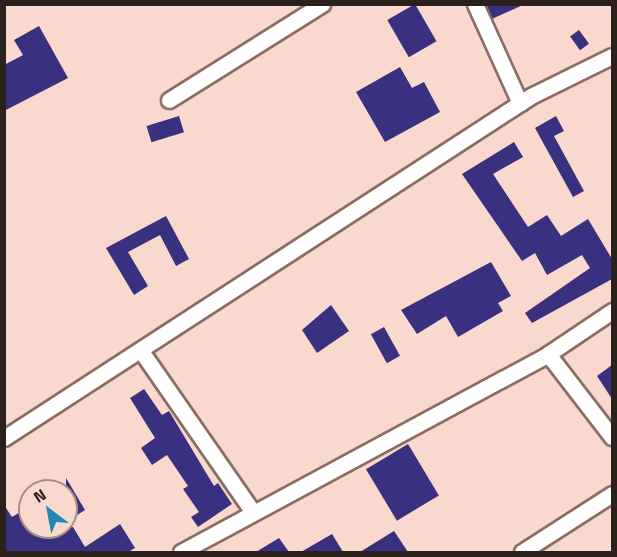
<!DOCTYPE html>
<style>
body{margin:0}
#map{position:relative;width:617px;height:557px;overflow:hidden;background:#f9d8cd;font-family:"Titillium Web",sans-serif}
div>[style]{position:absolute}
.building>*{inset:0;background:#39307f;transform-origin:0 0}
.roads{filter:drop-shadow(2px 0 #8a6d63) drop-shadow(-2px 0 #8a6d63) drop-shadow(0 2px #8a6d63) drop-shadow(0 -2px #8a6d63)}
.minor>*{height:15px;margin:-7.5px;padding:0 7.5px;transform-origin:7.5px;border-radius:7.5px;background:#fff}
span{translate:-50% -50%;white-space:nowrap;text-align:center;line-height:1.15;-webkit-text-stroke:6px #f9d8cd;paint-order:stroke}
.frame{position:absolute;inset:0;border:6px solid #2c201c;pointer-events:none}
.north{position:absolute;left:18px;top:479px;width:60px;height:60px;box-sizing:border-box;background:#f9d8cd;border:2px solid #a78e86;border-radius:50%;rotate:328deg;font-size:16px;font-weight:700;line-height:24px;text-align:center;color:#2c201c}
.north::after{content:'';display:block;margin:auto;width:21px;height:27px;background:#2287b1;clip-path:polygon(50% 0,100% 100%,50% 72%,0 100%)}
</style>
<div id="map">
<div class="building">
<div style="left:415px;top:4px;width:43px;height:32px;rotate:60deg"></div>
<div style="clip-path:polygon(486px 4px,525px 4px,492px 19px)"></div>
<div style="clip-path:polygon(39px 26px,68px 78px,4px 111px,4px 65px,23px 55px,14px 40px)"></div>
<div style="left:579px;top:30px;width:17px;height:11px;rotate:54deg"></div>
<div style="clip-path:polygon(400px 67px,412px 88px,424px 82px,440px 112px,385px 142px,356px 92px)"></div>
<div style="left:179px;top:116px;width:17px;height:34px;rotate:73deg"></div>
<div style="clip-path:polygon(556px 116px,564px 131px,554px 136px,584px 191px,573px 197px,535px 128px)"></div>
<div style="clip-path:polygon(514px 142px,523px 157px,493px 174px,528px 227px,547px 215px,561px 236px,588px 219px,612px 259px,612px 279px,532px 323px,525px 313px,590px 268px,582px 255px,547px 275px,535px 253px,522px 261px,462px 174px)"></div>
<div style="clip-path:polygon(166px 216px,189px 259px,176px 266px,160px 235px,128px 252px,148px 286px,134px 295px,106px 248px)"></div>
<div style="clip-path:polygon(491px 262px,511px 296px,498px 303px,503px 311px,458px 337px,446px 316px,417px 334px,401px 310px)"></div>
<div style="clip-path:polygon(331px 305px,349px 331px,317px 353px,302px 330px)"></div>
<div style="left:384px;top:327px;width:33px;height:15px;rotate:61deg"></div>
<div style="clip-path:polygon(612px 365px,612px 399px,597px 376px)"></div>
<div style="clip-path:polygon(144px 389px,162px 415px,169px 411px,214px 486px,218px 483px,232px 504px,198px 527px,191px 517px,199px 512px,183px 489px,188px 486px,167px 455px,152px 465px,141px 448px,155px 438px,130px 398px)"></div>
<div style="left:408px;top:444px;width:60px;height:49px;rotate:59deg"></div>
<div style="clip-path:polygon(66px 478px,85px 510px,66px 522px)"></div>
<div style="clip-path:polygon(4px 505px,12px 517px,30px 506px,30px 527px,73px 527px,85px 547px,120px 524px,135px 548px,128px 552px,4px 552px)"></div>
<div style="clip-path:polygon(394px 531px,408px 552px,360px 552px)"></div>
<div style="clip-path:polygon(332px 534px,343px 552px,301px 552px)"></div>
<div style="clip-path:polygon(279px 538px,289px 552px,256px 552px)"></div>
</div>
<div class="roads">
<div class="minor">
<div style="left:475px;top:4px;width:109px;rotate:65.6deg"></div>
<div style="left:169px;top:100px;width:181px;rotate:-32.1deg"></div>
<div style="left:141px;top:351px;width:196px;rotate:55.2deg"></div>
<div style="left:548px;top:354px;width:105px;rotate:52.4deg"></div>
<div style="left:4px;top:438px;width:628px;rotate:-32.98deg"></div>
<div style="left:531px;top:96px;width:90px;rotate:-26.3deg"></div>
<div style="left:181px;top:552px;width:417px;rotate:-28.3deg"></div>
<div style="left:548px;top:354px;width:77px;rotate:-33.9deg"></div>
<div style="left:522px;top:552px;width:107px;rotate:-32.8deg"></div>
</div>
</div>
<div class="frame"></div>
<div class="north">N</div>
</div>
